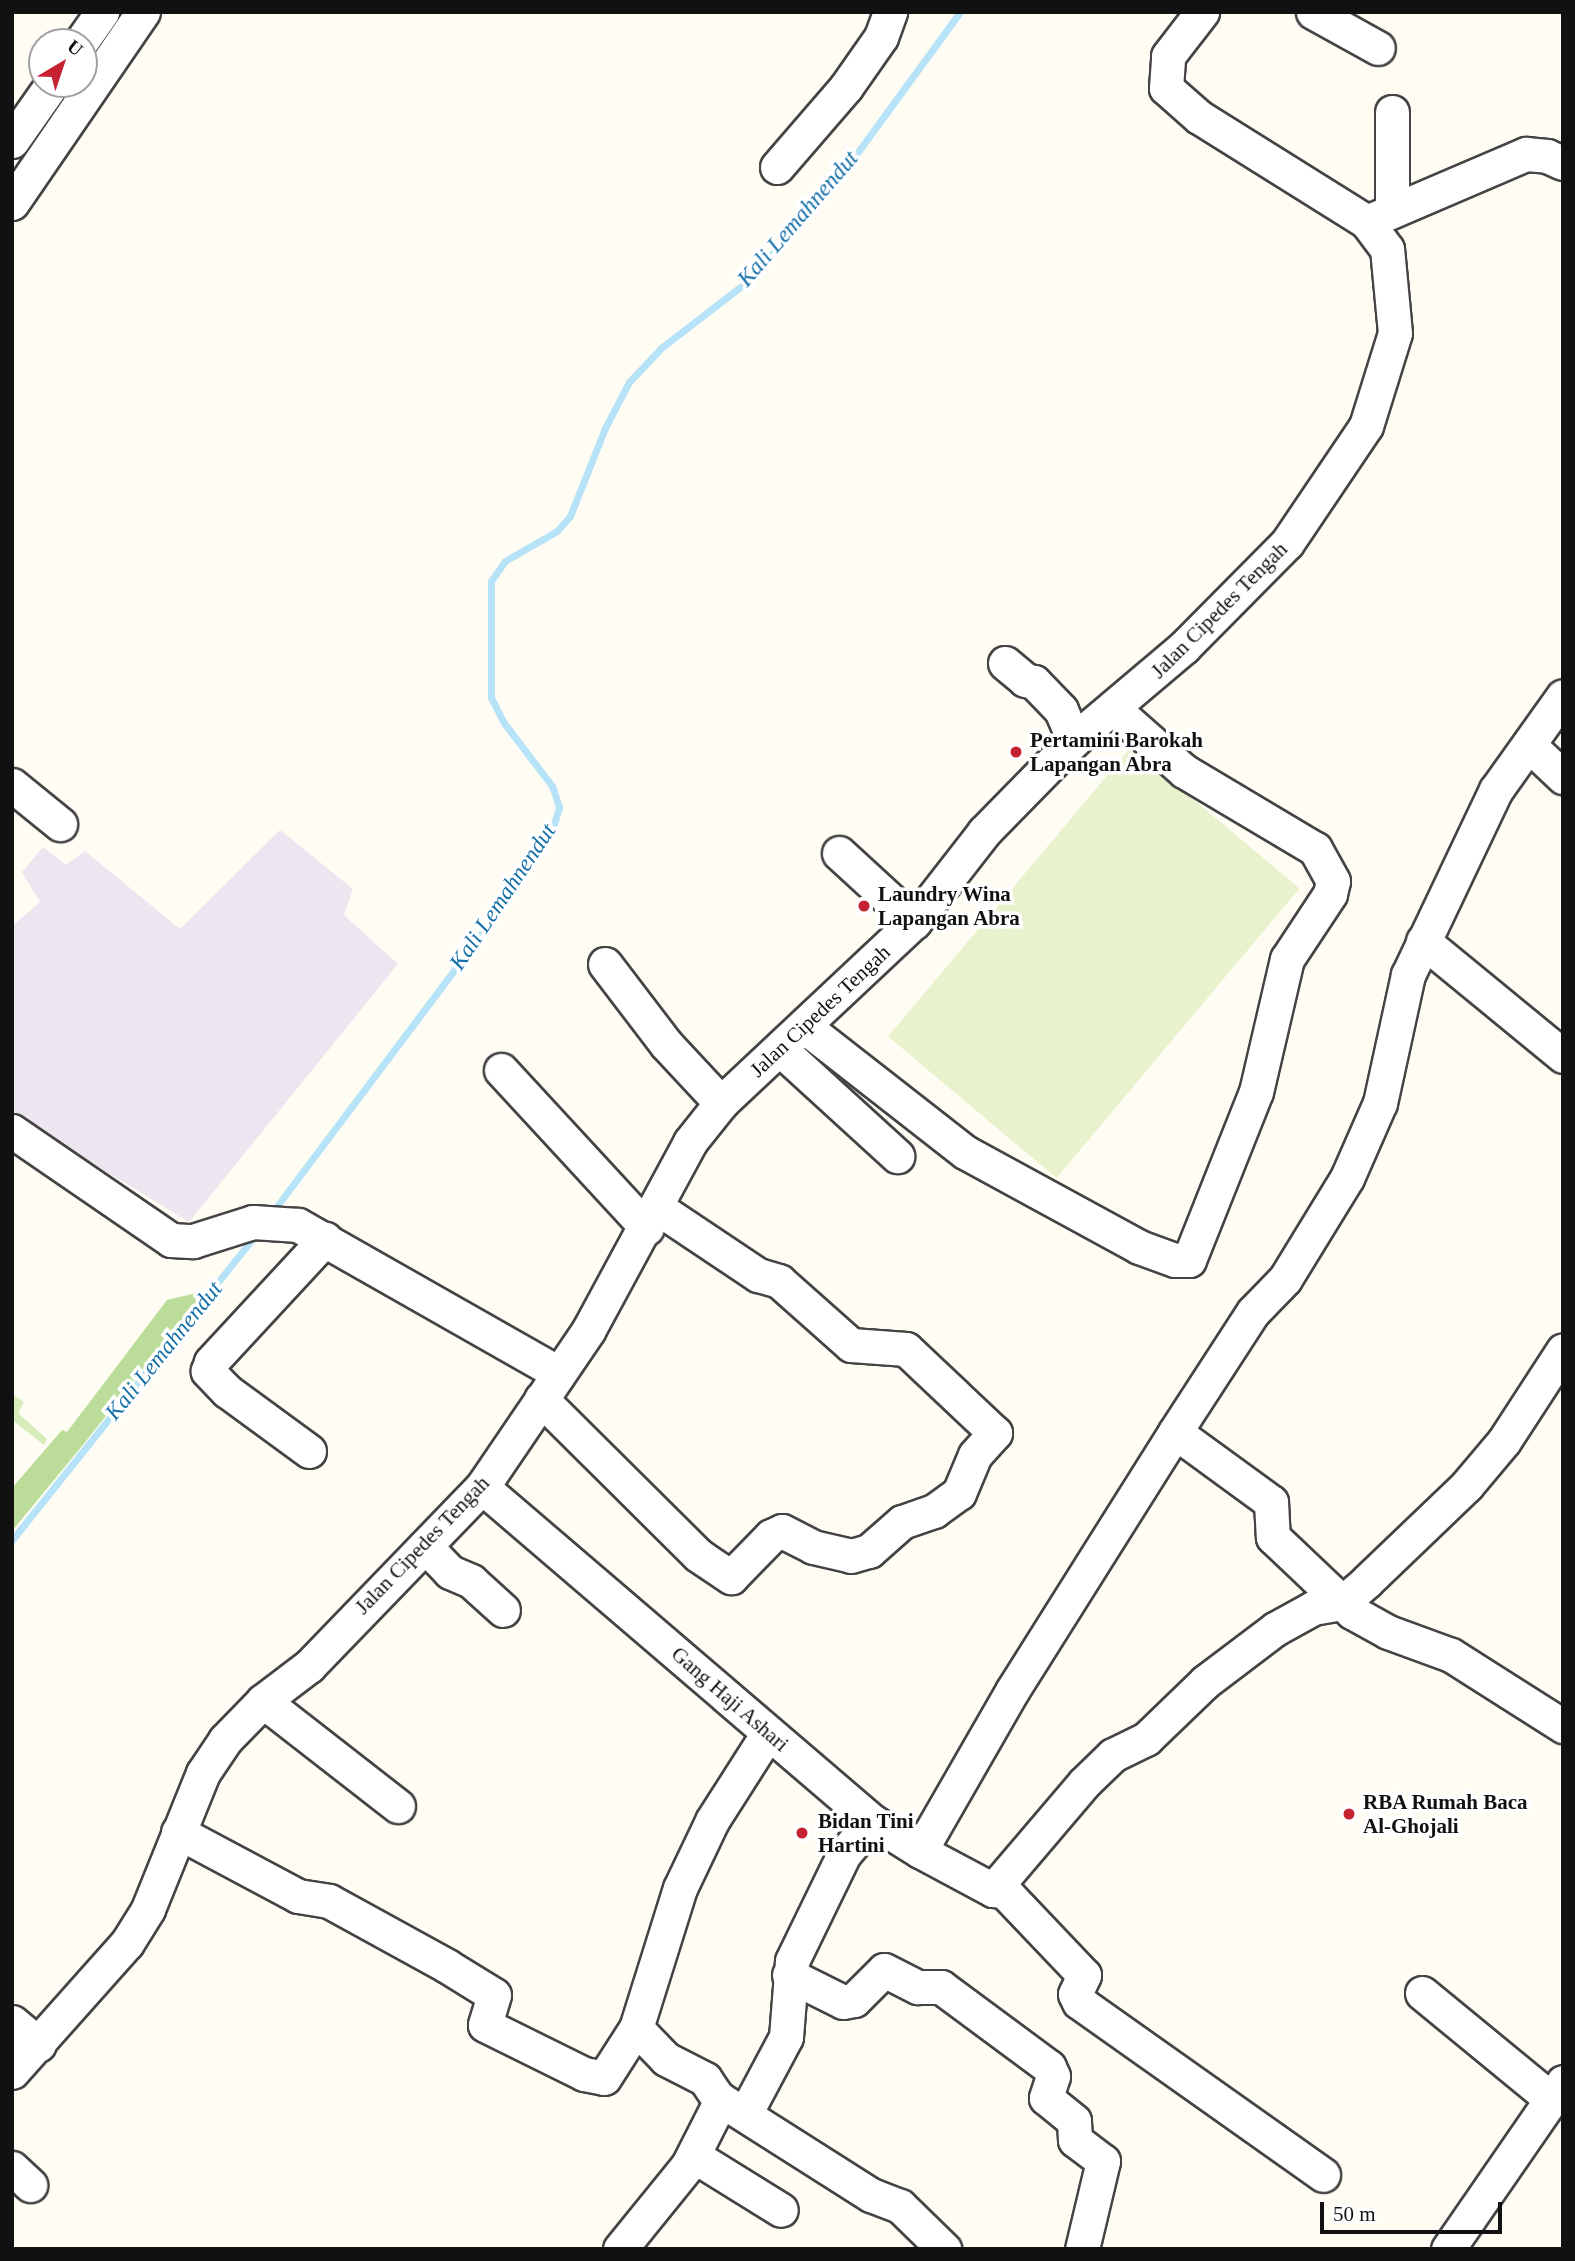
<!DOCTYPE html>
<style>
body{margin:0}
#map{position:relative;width:1575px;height:2261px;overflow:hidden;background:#fffcf4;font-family:Georgia,serif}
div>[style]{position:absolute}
.industrial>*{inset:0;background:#ede5ef}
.green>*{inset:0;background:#d7ecbb}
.forest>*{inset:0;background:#bcdd9a}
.pitch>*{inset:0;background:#e8f3ce;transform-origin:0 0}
.stream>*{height:7px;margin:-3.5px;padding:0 3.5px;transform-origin:3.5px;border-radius:3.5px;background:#b7e3f8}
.roads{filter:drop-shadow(2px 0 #444) drop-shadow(-2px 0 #444) drop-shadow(0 2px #444) drop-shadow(0 -2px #444)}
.minor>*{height:33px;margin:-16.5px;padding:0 16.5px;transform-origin:16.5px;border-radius:16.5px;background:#fff}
.dots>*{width:19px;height:19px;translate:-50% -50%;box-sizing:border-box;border:4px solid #fff;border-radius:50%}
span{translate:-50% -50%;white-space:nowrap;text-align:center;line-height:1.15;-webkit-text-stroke:7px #fff;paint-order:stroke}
.street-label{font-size:21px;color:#111}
.poi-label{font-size:21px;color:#111;font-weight:700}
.left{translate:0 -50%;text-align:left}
.water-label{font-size:23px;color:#146fa8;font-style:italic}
.frame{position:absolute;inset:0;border:14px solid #111;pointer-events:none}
.north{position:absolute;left:28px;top:28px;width:70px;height:70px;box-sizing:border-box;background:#fff;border:2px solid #a0a0a0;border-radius:50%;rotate:39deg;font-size:19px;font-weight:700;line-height:28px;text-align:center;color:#111}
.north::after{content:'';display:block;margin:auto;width:24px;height:32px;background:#c72232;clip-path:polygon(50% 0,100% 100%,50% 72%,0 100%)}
.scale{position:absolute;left:1320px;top:2202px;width:182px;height:32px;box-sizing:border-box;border:4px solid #111;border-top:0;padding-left:9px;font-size:21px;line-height:24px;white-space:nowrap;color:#111;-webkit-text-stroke:5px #fff;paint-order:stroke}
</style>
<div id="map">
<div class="industrial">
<div style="clip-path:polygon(280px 830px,353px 889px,344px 915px,398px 964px,189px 1222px,12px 1114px,12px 926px,40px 902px,22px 872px,43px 847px,66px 865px,85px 851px,180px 929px)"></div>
</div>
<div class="green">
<div style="clip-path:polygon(12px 1394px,24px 1402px,18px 1413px,47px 1439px,44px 1445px,12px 1420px)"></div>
</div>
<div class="forest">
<div style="clip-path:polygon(205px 1291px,82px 1446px,12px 1531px,12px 1488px,62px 1430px,67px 1432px,167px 1300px)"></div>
</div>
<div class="pitch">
<div style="left:1131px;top:747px;width:220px;height:378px;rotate:40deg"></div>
</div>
<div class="stream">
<div style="left:271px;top:1214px;width:363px;rotate:-53.1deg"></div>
<div style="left:489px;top:924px;width:116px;rotate:-56.6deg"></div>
<div style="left:553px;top:827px;width:21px;rotate:-73deg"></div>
<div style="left:559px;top:807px;width:22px;rotate:-108deg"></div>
<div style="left:552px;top:786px;width:79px;rotate:-127.3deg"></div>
<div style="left:504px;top:723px;width:28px;rotate:-117deg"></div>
<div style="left:491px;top:698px;width:117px;rotate:-90deg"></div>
<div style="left:491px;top:581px;width:24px;rotate:-55deg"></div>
<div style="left:505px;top:561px;width:60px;rotate:-30deg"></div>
<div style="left:557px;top:531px;width:20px;rotate:-49deg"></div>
<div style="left:570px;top:516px;width:95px;rotate:-68.3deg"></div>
<div style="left:605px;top:428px;width:52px;rotate:-62.4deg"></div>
<div style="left:629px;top:382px;width:47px;rotate:-46.7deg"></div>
<div style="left:661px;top:348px;width:110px;rotate:-37.6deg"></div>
<div style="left:748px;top:281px;width:146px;rotate:-48.9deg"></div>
<div style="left:844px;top:171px;width:197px;rotate:-53.9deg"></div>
<div style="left:12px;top:1540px;width:394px;rotate:-51.4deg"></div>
</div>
<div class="roads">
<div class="minor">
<div style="left:1313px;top:12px;width:74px;rotate:29deg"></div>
<div style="left:81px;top:42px;width:37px;rotate:-55deg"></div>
<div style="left:12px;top:141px;width:70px;rotate:-54.9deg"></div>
<div style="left:777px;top:167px;width:106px;rotate:-49.2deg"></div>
<div style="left:846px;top:87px;width:61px;rotate:-55deg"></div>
<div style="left:881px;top:37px;width:27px;rotate:-70deg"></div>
<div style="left:12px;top:203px;width:232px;rotate:-55.6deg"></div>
<div style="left:1392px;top:211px;width:99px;rotate:-90deg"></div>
<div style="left:1367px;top:222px;width:173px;rotate:-23.2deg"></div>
<div style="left:1526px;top:154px;width:21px;rotate:5deg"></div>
<div style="left:1547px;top:156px;width:17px;rotate:24deg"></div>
<div style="left:1005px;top:663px;width:26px;rotate:40deg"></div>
<div style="left:1025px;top:680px;width:9px;rotate:13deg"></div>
<div style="left:1034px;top:682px;width:39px;rotate:46deg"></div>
<div style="left:1061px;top:710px;width:33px;rotate:67deg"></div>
<div style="left:1529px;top:745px;width:47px;rotate:43.3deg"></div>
<div style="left:12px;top:785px;width:62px;rotate:39.1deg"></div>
<div style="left:839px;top:853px;width:102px;rotate:42.6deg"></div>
<div style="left:1423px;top:941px;width:181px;rotate:39.4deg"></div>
<div style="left:605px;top:964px;width:101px;rotate:52.7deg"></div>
<div style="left:666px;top:1044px;width:81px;rotate:47deg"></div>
<div style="left:805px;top:1027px;width:203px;rotate:38deg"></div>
<div style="left:965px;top:1152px;width:198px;rotate:28.6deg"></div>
<div style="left:1139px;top:1247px;width:38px;rotate:20deg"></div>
<div style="left:1175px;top:1260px;width:14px"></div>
<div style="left:1189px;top:1260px;width:181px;rotate:-68.3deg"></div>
<div style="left:1256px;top:1092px;width:137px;rotate:-76.9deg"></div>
<div style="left:1287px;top:959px;width:78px;rotate:-56.5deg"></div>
<div style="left:1330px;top:894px;width:13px;rotate:-77deg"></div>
<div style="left:1333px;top:881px;width:37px;rotate:-119deg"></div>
<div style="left:1315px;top:849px;width:152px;rotate:-149.2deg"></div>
<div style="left:1184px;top:771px;width:94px;rotate:-138.5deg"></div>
<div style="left:780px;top:1049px;width:159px;rotate:42.4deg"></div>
<div style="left:501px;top:1070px;width:215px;rotate:47.3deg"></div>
<div style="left:12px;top:1131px;width:193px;rotate:34.4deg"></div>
<div style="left:171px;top:1240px;width:22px;rotate:3deg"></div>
<div style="left:193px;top:1241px;width:63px;rotate:-17.6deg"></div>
<div style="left:253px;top:1222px;width:45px;rotate:3.8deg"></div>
<div style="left:298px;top:1225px;width:300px;rotate:29.6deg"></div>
<div style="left:541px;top:1399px;width:221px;rotate:44.8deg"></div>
<div style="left:698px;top:1555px;width:40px;rotate:34deg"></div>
<div style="left:731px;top:1577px;width:57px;rotate:-45.7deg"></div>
<div style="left:771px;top:1536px;width:12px;rotate:-24deg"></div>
<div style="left:782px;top:1531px;width:35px;rotate:27deg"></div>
<div style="left:813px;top:1547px;width:39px;rotate:13deg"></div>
<div style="left:851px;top:1556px;width:19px;rotate:-16deg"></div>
<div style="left:869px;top:1551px;width:44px;rotate:-41.3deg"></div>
<div style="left:902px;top:1522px;width:34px;rotate:-19deg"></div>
<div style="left:934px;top:1511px;width:31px;rotate:-36deg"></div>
<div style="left:959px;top:1493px;width:41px;rotate:-67.2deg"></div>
<div style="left:975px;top:1455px;width:30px;rotate:-48deg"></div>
<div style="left:995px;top:1433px;width:122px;rotate:-136.7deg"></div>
<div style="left:906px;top:1349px;width:55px;rotate:-175.8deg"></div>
<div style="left:851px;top:1345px;width:96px;rotate:-138.4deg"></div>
<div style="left:779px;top:1281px;width:22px;rotate:-164deg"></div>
<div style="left:758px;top:1275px;width:123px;rotate:-146.3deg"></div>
<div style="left:1175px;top:1432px;width:143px;rotate:-57deg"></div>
<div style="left:1253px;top:1312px;width:46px;rotate:-45.9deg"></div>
<div style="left:1285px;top:1279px;width:119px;rotate:-58.5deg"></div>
<div style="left:1347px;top:1178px;width:82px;rotate:-66.3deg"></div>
<div style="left:1380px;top:1103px;width:131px;rotate:-77.7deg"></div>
<div style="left:1408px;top:975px;width:205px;rotate:-64.6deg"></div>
<div style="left:1496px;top:790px;width:115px;rotate:-54.5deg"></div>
<div style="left:309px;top:1451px;width:102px;rotate:-143.8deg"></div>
<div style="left:227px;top:1391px;width:28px;rotate:-134deg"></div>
<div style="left:208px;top:1371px;width:9px;rotate:-72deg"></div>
<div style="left:211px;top:1362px;width:168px;rotate:-47.2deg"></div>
<div style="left:482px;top:1487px;width:513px;rotate:40.58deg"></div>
<div style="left:872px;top:1821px;width:57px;rotate:32deg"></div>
<div style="left:920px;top:1851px;width:83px;rotate:28.1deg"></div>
<div style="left:993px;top:1890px;width:11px;rotate:5deg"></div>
<div style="left:1004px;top:1891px;width:116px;rotate:46.4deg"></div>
<div style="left:1084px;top:1975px;width:21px;rotate:115deg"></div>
<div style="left:1075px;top:1994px;width:9px;rotate:63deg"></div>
<div style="left:1079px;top:2002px;width:299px;rotate:35.3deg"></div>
<div style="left:425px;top:1546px;width:36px;rotate:46deg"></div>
<div style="left:450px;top:1572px;width:23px;rotate:23deg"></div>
<div style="left:471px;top:1581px;width:43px;rotate:42.2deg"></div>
<div style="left:263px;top:1701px;width:171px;rotate:37.9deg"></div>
<div style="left:768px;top:1733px;width:104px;rotate:122.5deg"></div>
<div style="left:712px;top:1821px;width:74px;rotate:115.5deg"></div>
<div style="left:680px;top:1888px;width:147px;rotate:107.4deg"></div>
<div style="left:636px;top:2028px;width:43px;rotate:45.9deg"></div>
<div style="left:666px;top:2059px;width:44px;rotate:27.1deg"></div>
<div style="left:705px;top:2079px;width:23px;rotate:56deg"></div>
<div style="left:718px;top:2098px;width:181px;rotate:32.4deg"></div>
<div style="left:871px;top:2195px;width:31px;rotate:21deg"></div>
<div style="left:900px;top:2206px;width:62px;rotate:44.3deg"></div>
<div style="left:178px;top:1832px;width:136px;rotate:28.1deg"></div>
<div style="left:298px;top:1896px;width:31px;rotate:9deg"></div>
<div style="left:329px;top:1901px;width:135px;rotate:28.8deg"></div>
<div style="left:447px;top:1966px;width:55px;rotate:31.7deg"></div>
<div style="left:494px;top:1995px;width:31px;rotate:107deg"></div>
<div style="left:485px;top:2025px;width:110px;rotate:26.3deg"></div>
<div style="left:584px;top:2074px;width:20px;rotate:11deg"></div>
<div style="left:604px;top:2078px;width:59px;rotate:-57.4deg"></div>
<div style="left:920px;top:1851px;width:185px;rotate:-60.1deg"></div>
<div style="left:1012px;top:1691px;width:306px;rotate:-57.8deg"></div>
<div style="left:1175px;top:1432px;width:119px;rotate:36.1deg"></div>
<div style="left:1271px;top:1502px;width:35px;rotate:87deg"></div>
<div style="left:1273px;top:1537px;width:109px;rotate:43.5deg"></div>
<div style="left:1352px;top:1612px;width:41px;rotate:29.1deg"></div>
<div style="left:1388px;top:1632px;width:67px;rotate:20.1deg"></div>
<div style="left:1451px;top:1655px;width:133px;rotate:32.4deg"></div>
<div style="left:993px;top:1890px;width:140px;rotate:-49.6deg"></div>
<div style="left:1084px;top:1783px;width:40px;rotate:-44deg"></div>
<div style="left:1113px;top:1755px;width:37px;rotate:-26deg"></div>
<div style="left:1146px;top:1739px;width:82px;rotate:-44deg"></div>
<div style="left:1205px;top:1682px;width:88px;rotate:-37.1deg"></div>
<div style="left:1275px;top:1629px;width:43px;rotate:-28.9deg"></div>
<div style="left:1313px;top:1608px;width:29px;rotate:-10deg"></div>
<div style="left:1342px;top:1603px;width:33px;rotate:-41deg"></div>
<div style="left:1367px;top:1581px;width:139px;rotate:-43.8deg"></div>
<div style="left:1467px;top:1485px;width:57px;rotate:-49.9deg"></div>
<div style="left:1504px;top:1441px;width:108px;rotate:-57deg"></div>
<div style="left:789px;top:1975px;width:60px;rotate:26.6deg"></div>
<div style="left:843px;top:2002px;width:11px;rotate:-10deg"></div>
<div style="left:854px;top:2000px;width:42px;rotate:-45deg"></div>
<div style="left:884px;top:1970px;width:38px;rotate:27deg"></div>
<div style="left:918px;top:1987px;width:23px"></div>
<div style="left:941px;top:1987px;width:134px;rotate:36.5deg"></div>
<div style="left:1049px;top:2067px;width:10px;rotate:66deg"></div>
<div style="left:1053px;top:2076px;width:23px;rotate:108deg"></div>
<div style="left:1046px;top:2098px;width:36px;rotate:39deg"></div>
<div style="left:1074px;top:2121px;width:19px;rotate:87deg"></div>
<div style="left:1075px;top:2140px;width:35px;rotate:37deg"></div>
<div style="left:1103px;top:2161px;width:90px;rotate:103.4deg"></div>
<div style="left:1422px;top:1993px;width:167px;rotate:39.4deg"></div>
<div style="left:12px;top:2022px;width:35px;rotate:40deg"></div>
<div style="left:12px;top:2072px;width:173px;rotate:-48.3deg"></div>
<div style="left:127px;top:1943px;width:40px;rotate:-58deg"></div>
<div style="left:148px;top:1909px;width:147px;rotate:-68deg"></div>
<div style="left:203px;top:1773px;width:40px;rotate:-56deg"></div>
<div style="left:225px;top:1740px;width:54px;rotate:-45.7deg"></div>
<div style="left:263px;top:1701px;width:58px;rotate:-37.3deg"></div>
<div style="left:309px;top:1666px;width:249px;rotate:-46deg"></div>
<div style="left:482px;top:1487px;width:189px;rotate:-55.8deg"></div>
<div style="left:588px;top:1331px;width:215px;rotate:-61.6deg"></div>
<div style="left:690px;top:1142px;width:50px;rotate:-51.5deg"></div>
<div style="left:721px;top:1103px;width:265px;rotate:-43.2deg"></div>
<div style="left:914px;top:922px;width:114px;rotate:-52.1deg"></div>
<div style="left:984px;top:832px;width:129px;rotate:-45.6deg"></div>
<div style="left:1074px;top:740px;width:144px;rotate:-40.2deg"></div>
<div style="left:1184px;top:647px;width:146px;rotate:-45.3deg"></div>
<div style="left:1287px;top:543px;width:141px;rotate:-56deg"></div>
<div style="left:1366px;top:426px;width:97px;rotate:-72.7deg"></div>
<div style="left:1395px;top:333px;width:84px;rotate:-95.4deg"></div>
<div style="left:1387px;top:249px;width:34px;rotate:-127deg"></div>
<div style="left:1367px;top:222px;width:198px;rotate:-148deg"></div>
<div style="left:1199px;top:117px;width:44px;rotate:-138.7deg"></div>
<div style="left:1166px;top:88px;width:32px;rotate:-86deg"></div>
<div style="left:1168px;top:56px;width:56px;rotate:-52.3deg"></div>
<div style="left:745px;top:2114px;width:87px;rotate:-62deg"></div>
<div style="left:786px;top:2037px;width:76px;rotate:-85.5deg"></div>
<div style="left:792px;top:1961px;width:119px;rotate:-64.1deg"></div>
<div style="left:844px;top:1854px;width:43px;rotate:-49.7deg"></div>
<div style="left:694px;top:2156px;width:102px;rotate:31.8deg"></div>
<div style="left:12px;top:2168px;width:25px;rotate:43deg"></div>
<div style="left:620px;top:2249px;width:108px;rotate:-51deg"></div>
<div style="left:688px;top:2165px;width:73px;rotate:-63.1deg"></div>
<div style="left:1448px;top:2249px;width:203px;rotate:-55.4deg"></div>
</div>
</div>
<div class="dots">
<div style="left:1016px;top:752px;background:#c72232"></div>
<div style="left:864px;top:906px;background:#c72232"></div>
<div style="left:1349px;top:1814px;background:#c72232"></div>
<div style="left:802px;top:1833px;background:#c72232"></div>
</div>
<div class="street-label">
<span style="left:1219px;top:610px;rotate:-45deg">Jalan Cipedes Tengah</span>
<span style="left:820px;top:1011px;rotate:-43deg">Jalan Cipedes Tengah</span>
<span style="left:422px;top:1545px;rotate:-46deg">Jalan Cipedes Tengah</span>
<span style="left:730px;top:1699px;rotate:41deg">Gang Haji Ashari</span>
</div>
<div class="poi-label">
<span class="left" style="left:1030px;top:752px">Pertamini Barokah<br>Lapangan Abra</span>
<span class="left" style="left:878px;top:906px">Laundry Wina<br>Lapangan Abra</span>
<span class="left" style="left:1363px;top:1814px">RBA Rumah Baca<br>Al-Ghojali</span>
<span class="left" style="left:818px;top:1833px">Bidan Tini<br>Hartini</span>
</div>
<div class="water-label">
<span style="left:798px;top:219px;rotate:-49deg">Kali Lemahnendut</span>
<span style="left:503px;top:897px;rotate:-56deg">Kali Lemahnendut</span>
<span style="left:164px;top:1351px;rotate:-51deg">Kali Lemahnendut</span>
</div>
<div class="frame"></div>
<div class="north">U</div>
<div class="scale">50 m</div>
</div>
